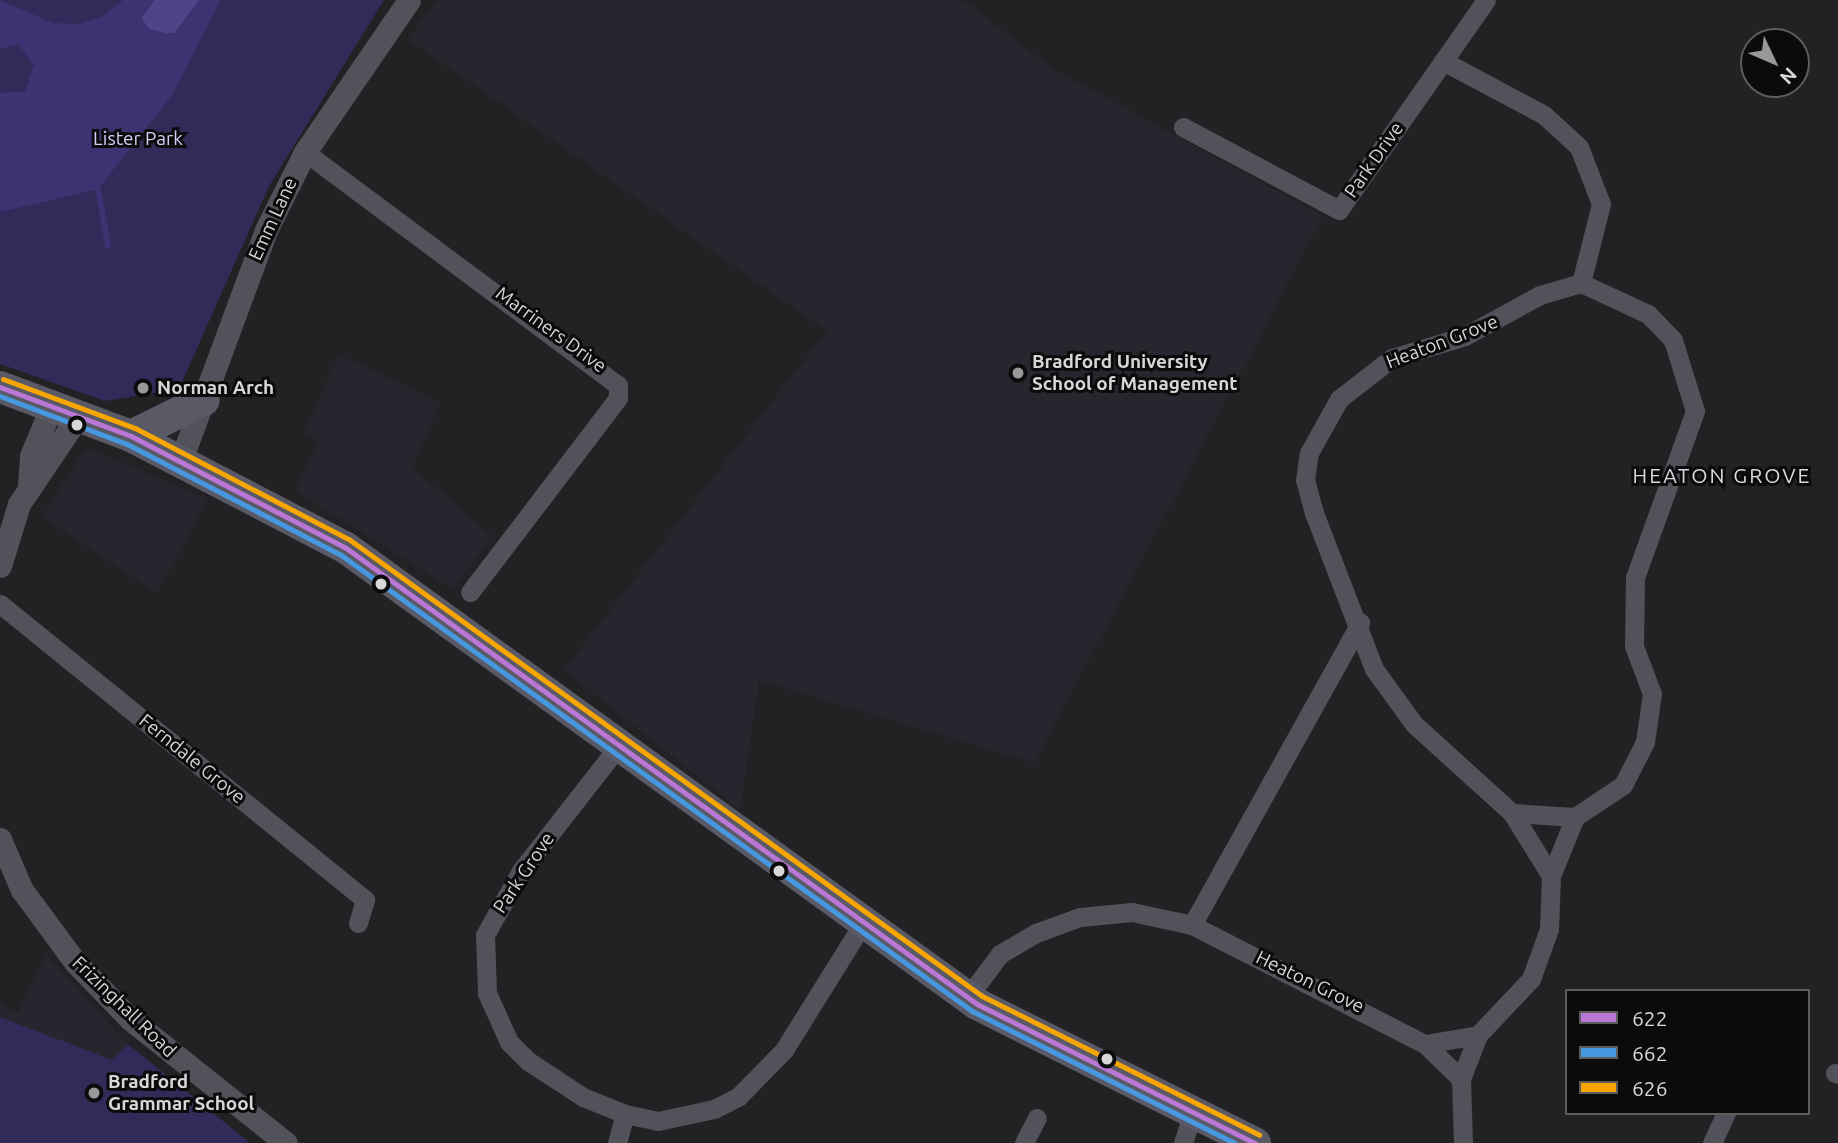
<!DOCTYPE html>
<style>
body{margin:0}
#map{position:relative;width:1838px;height:1143px;overflow:hidden;background:#222224;font-family:Ubuntu,sans-serif}
div>[style]{position:absolute}
.built>*{inset:0;background:#27262f}
.green>*{inset:0;background:#322a58}
.forest>*{inset:0;background:#4f4586}
.water>*{inset:0;background:#3e3273}
.stream>*{height:6px;margin:-3px;padding:0 3px;transform-origin:3px;border-radius:3px;background:#3e3273}
.minor>*{height:19px;margin:-9.5px;padding:0 9.5px;transform-origin:9.5px;border-radius:9.5px;background:#52525b}
.tertiary>*{height:23px;margin:-11.5px;padding:0 11.5px;transform-origin:11.5px;border-radius:11.5px;background:#52525b}
.trunk>*{height:32px;margin:-16px;padding:0 16px;transform-origin:16px;border-radius:16px;background:#5a5966}
.bus-1>*{height:5px;margin:-2.5px;padding:0 2.5px;transform-origin:2.5px;border-radius:2.5px;background:#ba77d6}
.bus-2>*{height:5px;margin:-2.5px;padding:0 2.5px;transform-origin:2.5px;border-radius:2.5px;background:#4699e1}
.bus-3>*{height:5px;margin:-2.5px;padding:0 2.5px;transform-origin:2.5px;border-radius:2.5px;background:#f7a600}
.dots>*{width:19px;height:19px;translate:-50% -50%;box-sizing:border-box;border:4px solid #0b0b0c;border-radius:50%}
span{translate:-50% -50%;white-space:nowrap;text-align:center;line-height:1.15;-webkit-text-stroke:6px #0b0b0c;paint-order:stroke}
.park-label{font-size:19px;color:#d1cff9}
.street-label{font-size:19px;color:#d7d7da}
.poi-label{font-size:19px;color:#d7d7da;font-weight:700}
.left{translate:0 -50%;text-align:left}
.neighbourhood-label{font-size:21px;color:#d7d7dd;letter-spacing:2px}
.legend{position:absolute;left:1565px;top:989px;width:245px;height:126px;box-sizing:border-box;background:#0b0b0c;border:2px solid #5d5d5e;margin:0;padding:9px 12px;list-style:none;font-size:21px;color:#d7d7da}
.legend li{display:flex;align-items:center;gap:14px;height:35px}
.legend b{width:35px;border:2px solid #5d5d5e}
.north{position:absolute;left:1740px;top:28px;width:70px;height:70px;box-sizing:border-box;background:#0b0b0c;border:2px solid #5d5d5e;border-radius:50%;rotate:134deg;font-size:19px;font-weight:700;line-height:28px;text-align:center;color:#d7d7da}
.north::after{content:'';display:block;margin:auto;width:24px;height:32px;background:#98989a;clip-path:polygon(50% 0,100% 100%,50% 72%,0 100%)}
</style>
<div id="map">
<div class="built">
<div style="clip-path:polygon(437px 0,963px 0,1054px 69px,1323px 216px,1034px 763px,759px 680px,740px 810px,564px 670px,827px 331px,408px 39px)"></div>
<div style="clip-path:polygon(339px 355px,441px 402px,412px 467px,492px 536px,453px 589px,295px 491px,319px 442px,303px 434px)"></div>
<div style="clip-path:polygon(87px 447px,207px 499px,157px 594px,42px 516px)"></div>
<div style="clip-path:polygon(47px 955px,128px 1044px,250px 1143px,0 1143px,0 1002px,18px 1013px)"></div>
</div>
<div class="green">
<div style="clip-path:polygon(0 0,384px 0,269px 186px,179px 389px,105px 401px,0 364px)"></div>
<div style="clip-path:polygon(0 1017px,112px 1060px,128px 1044px,250px 1143px,0 1143px)"></div>
</div>
<div class="forest">
<div style="clip-path:polygon(155px 0,199px 0,175px 33px,165px 33px,149px 29px,141px 18px)"></div>
</div>
<div class="water">
<div style="clip-path:polygon(0 0,53px 23px,79px 24px,104px 16px,123px 0,155px 0,141px 18px,149px 29px,165px 33px,175px 33px,199px 0,221px 0,172px 95px,98px 189px,0 212px,0 93px,25px 91px,34px 65px,18px 44px,0 49px)"></div>
</div>
<div class="stream">
<div style="left:98px;top:189px;width:57px;rotate:79.9deg"></div>
</div>
<div class="minor">
<div style="left:1443px;top:61px;width:115px;rotate:28.1deg"></div>
<div style="left:1544px;top:115px;width:47px;rotate:42.4deg"></div>
<div style="left:1579px;top:147px;width:61px;rotate:68.9deg"></div>
<div style="left:1601px;top:204px;width:81px;rotate:104.2deg"></div>
<div style="left:1581px;top:283px;width:74px;rotate:24.8deg"></div>
<div style="left:1648px;top:314px;width:36px;rotate:46deg"></div>
<div style="left:1673px;top:340px;width:74px;rotate:72.8deg"></div>
<div style="left:1695px;top:411px;width:177px;rotate:109.8deg"></div>
<div style="left:1635px;top:578px;width:68px;rotate:90.8deg"></div>
<div style="left:1634px;top:646px;width:51px;rotate:69.4deg"></div>
<div style="left:1652px;top:694px;width:49px;rotate:98.3deg"></div>
<div style="left:1645px;top:742px;width:48px;rotate:117.1deg"></div>
<div style="left:1623px;top:785px;width:58px;rotate:146.3deg"></div>
<div style="left:1575px;top:817px;width:63px;rotate:-176.4deg"></div>
<div style="left:1512px;top:813px;width:132px;rotate:-137.8deg"></div>
<div style="left:1414px;top:724px;width:68px;rotate:-126deg"></div>
<div style="left:1374px;top:669px;width:167px;rotate:-111deg"></div>
<div style="left:1314px;top:513px;width:34px;rotate:-105deg"></div>
<div style="left:1305px;top:480px;width:27px;rotate:-82deg"></div>
<div style="left:1309px;top:453px;width:62px;rotate:-60.9deg"></div>
<div style="left:1339px;top:399px;width:67px;rotate:-37.7deg"></div>
<div style="left:1392px;top:358px;width:76px;rotate:-16.8deg"></div>
<div style="left:1465px;top:336px;width:85px;rotate:-28.7deg"></div>
<div style="left:1540px;top:295px;width:43px;rotate:-16.3deg"></div>
<div style="left:1183px;top:127px;width:177px;rotate:28deg"></div>
<div style="left:1339px;top:210px;width:256px;rotate:-55deg"></div>
<div style="left:305px;top:152px;width:390px;rotate:36.7deg"></div>
<div style="left:618px;top:385px;width:13px;rotate:90deg"></div>
<div style="left:618px;top:398px;width:244px;rotate:127.3deg"></div>
<div style="left:0;top:604px;width:470px;rotate:39deg"></div>
<div style="left:365px;top:900px;width:24px;rotate:107deg"></div>
<div style="left:617px;top:748px;width:156px;rotate:128deg"></div>
<div style="left:521px;top:871px;width:73px;rotate:119.4deg"></div>
<div style="left:485px;top:935px;width:58px;rotate:88deg"></div>
<div style="left:487px;top:993px;width:54px;rotate:65.8deg"></div>
<div style="left:509px;top:1042px;width:27px;rotate:45deg"></div>
<div style="left:528px;top:1061px;width:66px;rotate:33.2deg"></div>
<div style="left:583px;top:1097px;width:45px;rotate:22deg"></div>
<div style="left:625px;top:1114px;width:34px;rotate:12deg"></div>
<div style="left:658px;top:1121px;width:57px;rotate:-12.1deg"></div>
<div style="left:714px;top:1109px;width:27px;rotate:-27deg"></div>
<div style="left:738px;top:1097px;width:66px;rotate:-45.6deg"></div>
<div style="left:784px;top:1050px;width:150px;rotate:-58.1deg"></div>
<div style="left:1512px;top:813px;width:74px;rotate:58.2deg"></div>
<div style="left:1192px;top:925px;width:346px;rotate:-60.9deg"></div>
<div style="left:967px;top:998px;width:55px;rotate:-53.1deg"></div>
<div style="left:1000px;top:954px;width:42px;rotate:-30.3deg"></div>
<div style="left:1036px;top:933px;width:47px;rotate:-20deg"></div>
<div style="left:1080px;top:917px;width:52px;rotate:-5.5deg"></div>
<div style="left:1132px;top:912px;width:61px;rotate:12.2deg"></div>
<div style="left:1192px;top:925px;width:262px;rotate:27.1deg"></div>
<div style="left:1425px;top:1044px;width:54px;rotate:-9.6deg"></div>
<div style="left:1425px;top:1044px;width:50px;rotate:44.2deg"></div>
<div style="left:1835px;top:1073px;width:3px;rotate:18deg"></div>
<div style="left:617px;top:1143px;width:30px;rotate:-75deg"></div>
<div style="left:1024px;top:1143px;width:28px;rotate:-63deg"></div>
<div style="left:1183px;top:1143px;width:29px;rotate:-72deg"></div>
<div style="left:1463px;top:1143px;width:64px;rotate:-91.8deg"></div>
<div style="left:1461px;top:1079px;width:47px;rotate:-68.9deg"></div>
<div style="left:1478px;top:1035px;width:77px;rotate:-46.6deg"></div>
<div style="left:1531px;top:979px;width:53px;rotate:-70.2deg"></div>
<div style="left:1549px;top:929px;width:53px;rotate:-87.8deg"></div>
<div style="left:1551px;top:876px;width:64px;rotate:-67.9deg"></div>
<div style="left:1712px;top:1143px;width:33px;rotate:-65deg"></div>
</div>
<div class="tertiary">
<div style="left:181px;top:460px;width:245px;rotate:-69.7deg"></div>
<div style="left:266px;top:230px;width:87px;rotate:-63.4deg"></div>
<div style="left:305px;top:152px;width:184px;rotate:-55.6deg"></div>
<div style="left:29px;top:486px;width:30px;rotate:-86deg"></div>
<div style="left:31px;top:456px;width:55px;rotate:-67.6deg"></div>
<div style="left:0;top:566px;width:65px;rotate:-73deg"></div>
<div style="left:19px;top:504px;width:107px;rotate:-56deg"></div>
<div style="left:0;top:839px;width:56px;rotate:66.7deg"></div>
<div style="left:22px;top:890px;width:89px;rotate:53.6deg"></div>
<div style="left:75px;top:962px;width:79px;rotate:46deg"></div>
<div style="left:130px;top:1019px;width:199px;rotate:38.5deg"></div>
</div>
<div class="trunk">
<div style="left:0;top:387px;width:140px;rotate:20.5deg"></div>
<div style="left:131px;top:436px;width:242px;rotate:27.5deg"></div>
<div style="left:346px;top:548px;width:779px;rotate:35.85deg"></div>
<div style="left:977px;top:1004px;width:311px;rotate:26.6deg"></div>
<div style="left:131px;top:436px;width:81px;rotate:-26.3deg"></div>
</div>
<div class="bus-1">
<div style="left:0;top:387px;width:140px;rotate:20.5deg"></div>
<div style="left:131px;top:436px;width:242px;rotate:27.5deg"></div>
<div style="left:346px;top:548px;width:779px;rotate:35.85deg"></div>
<div style="left:977px;top:1004px;width:311px;rotate:26.6deg"></div>
</div>
<div class="bus-2">
<div style="left:0;top:396px;width:136px;rotate:20.7deg"></div>
<div style="left:127px;top:444px;width:241px;rotate:27.4deg"></div>
<div style="left:341px;top:555px;width:779px;rotate:35.85deg"></div>
<div style="left:972px;top:1011px;width:294px;rotate:26.7deg"></div>
</div>
<div class="bus-3">
<div style="left:3px;top:379px;width:141px;rotate:20.4deg"></div>
<div style="left:135px;top:428px;width:242px;rotate:27.5deg"></div>
<div style="left:350px;top:540px;width:779px;rotate:35.81deg"></div>
<div style="left:982px;top:996px;width:310px;rotate:26.6deg"></div>
</div>
<div class="dots">
<div style="left:1018px;top:373px;background:#98989a"></div>
<div style="left:143px;top:388px;background:#98989a"></div>
<div style="left:77px;top:425px;background:#d7d7da"></div>
<div style="left:381px;top:584px;background:#d7d7da"></div>
<div style="left:779px;top:871px;background:#d7d7da"></div>
<div style="left:1107px;top:1059px;background:#d7d7da"></div>
<div style="left:94px;top:1093px;background:#98989a"></div>
</div>
<div class="park-label">
<span style="left:138px;top:139px">Lister Park</span>
</div>
<div class="street-label">
<span style="left:1374px;top:160px;rotate:-55deg">Park Drive</span>
<span style="left:273px;top:219px;rotate:-65deg">Emm Lane</span>
<span style="left:551px;top:330px;rotate:36deg">Marriners Drive</span>
<span style="left:1442px;top:342px;rotate:-21deg">Heaton Grove</span>
<span style="left:192px;top:759px;rotate:39deg">Ferndale Grove</span>
<span style="left:524px;top:873px;rotate:-56deg">Park Grove</span>
<span style="left:1310px;top:982px;rotate:26deg">Heaton Grove</span>
<span style="left:124px;top:1007px;rotate:44deg">Frizinghall Road</span>
</div>
<div class="poi-label">
<span class="left" style="left:1032px;top:373px">Bradford University<br>School of Management</span>
<span class="left" style="left:157px;top:388px">Norman Arch</span>
<span class="left" style="left:108px;top:1093px">Bradford<br>Grammar School</span>
</div>
<div class="neighbourhood-label">
<span style="left:1722px;top:475px">HEATON GROVE</span>
</div>
<ul class="legend">
<li><b style="height:9px;background:#ba77d6"></b>622</li>
<li><b style="height:9px;background:#4699e1"></b>662</li>
<li><b style="height:9px;background:#f7a600"></b>626</li>
</ul>
<div class="north">N</div>
</div>
